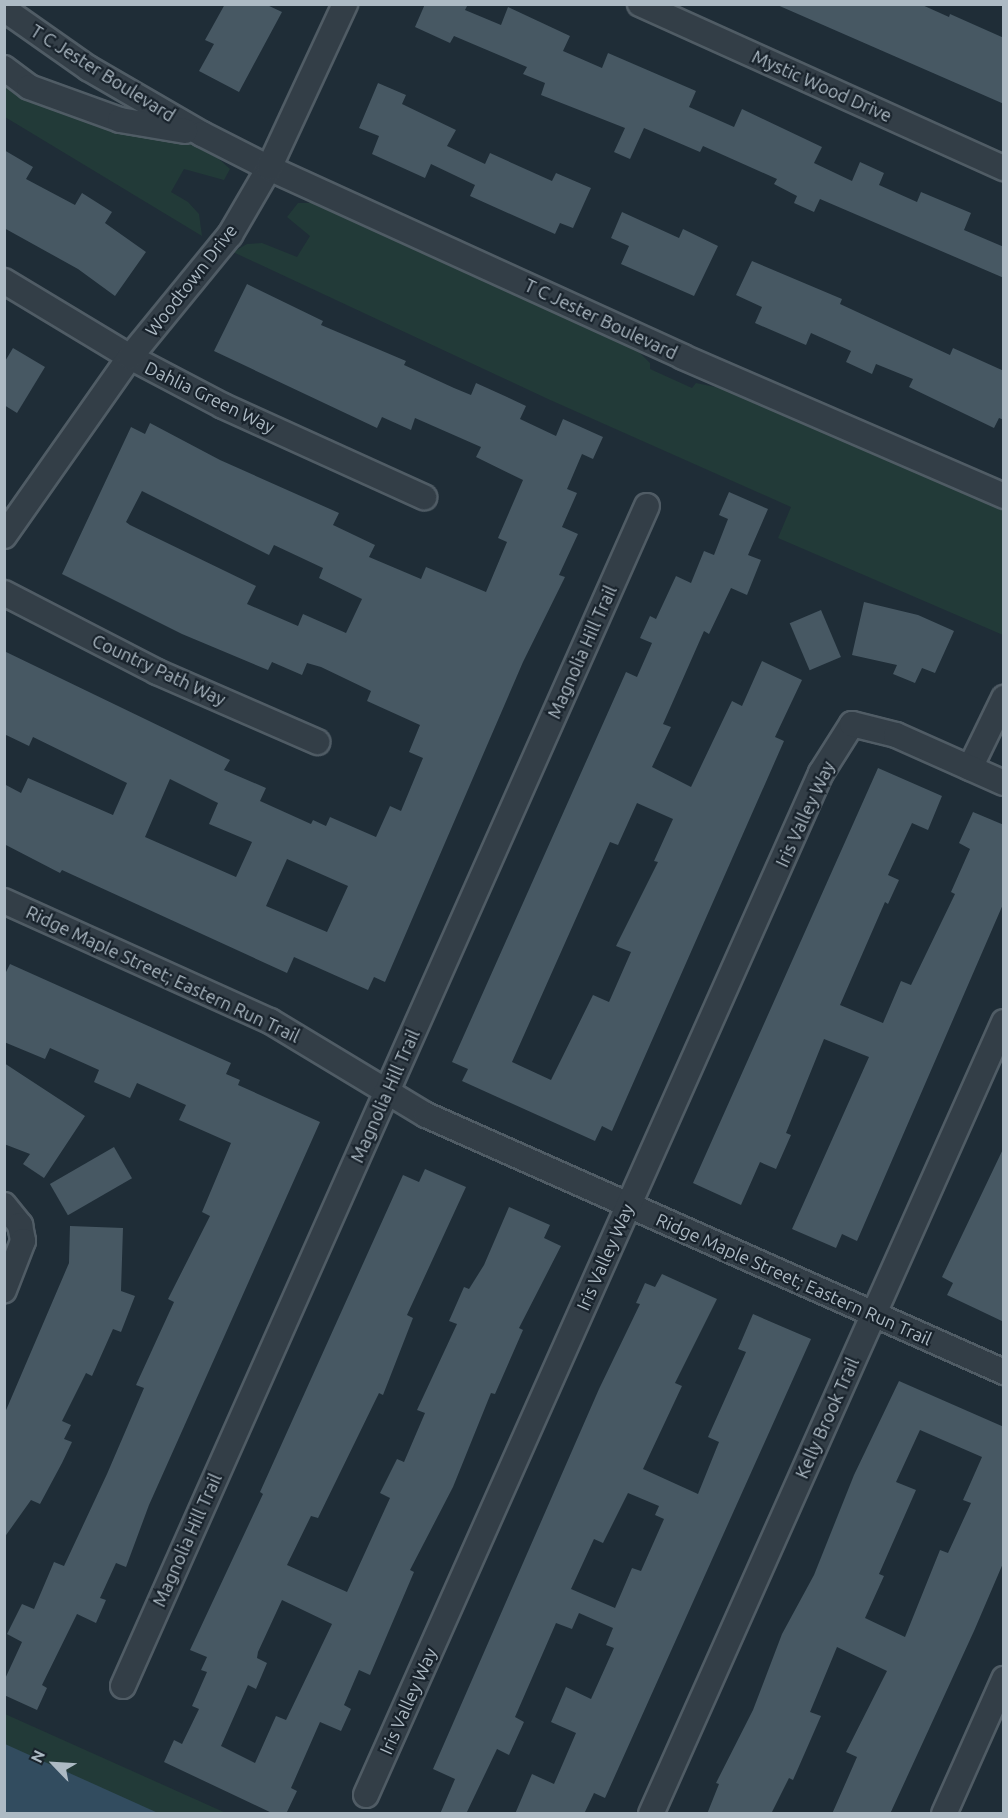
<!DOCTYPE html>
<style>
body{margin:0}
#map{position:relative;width:1008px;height:1818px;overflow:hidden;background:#1f2d37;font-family:Ubuntu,sans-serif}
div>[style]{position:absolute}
.green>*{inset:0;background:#223a38}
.water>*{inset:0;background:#324c5f}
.building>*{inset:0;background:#475863;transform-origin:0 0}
.roads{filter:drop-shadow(2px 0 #505c65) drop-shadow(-2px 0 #505c65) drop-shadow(0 2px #505c65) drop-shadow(0 -2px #505c65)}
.minor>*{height:24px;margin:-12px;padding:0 12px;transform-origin:12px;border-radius:12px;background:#333e47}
span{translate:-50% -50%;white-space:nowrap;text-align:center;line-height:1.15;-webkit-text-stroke:4.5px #19232c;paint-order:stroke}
.street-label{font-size:18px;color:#adbac4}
.frame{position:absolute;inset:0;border:6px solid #adbac4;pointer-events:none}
.north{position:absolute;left:24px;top:1734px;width:60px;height:60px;-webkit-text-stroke:4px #19232c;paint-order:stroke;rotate:295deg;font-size:16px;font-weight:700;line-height:24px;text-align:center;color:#adbac4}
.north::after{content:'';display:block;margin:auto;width:21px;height:27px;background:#adbac4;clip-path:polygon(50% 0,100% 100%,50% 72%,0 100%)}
</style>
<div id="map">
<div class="green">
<div style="clip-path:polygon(4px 84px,30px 95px,209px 150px,230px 169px,224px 180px,184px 169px,171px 192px,188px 202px,199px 214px,202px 236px,5px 117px)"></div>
<div style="clip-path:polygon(298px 203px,312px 203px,614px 336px,637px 350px,650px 363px,650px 369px,692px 388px,696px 383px,739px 392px,1003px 508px,1003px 635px,778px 538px,791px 507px,548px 399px,233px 252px,247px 244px,262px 243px,297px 257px,310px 236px,287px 217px)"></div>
<div style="clip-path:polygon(5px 1714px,226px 1813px,5px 1813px)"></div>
</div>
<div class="water">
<div style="clip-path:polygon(5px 1744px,158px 1813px,5px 1813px)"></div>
</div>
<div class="building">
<div style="clip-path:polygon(225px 4px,265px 4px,282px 12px,239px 92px,199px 71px,214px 44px,205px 40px)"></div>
<div style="clip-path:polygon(425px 4px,468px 4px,465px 10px,501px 25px,508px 7px,570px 36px,563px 51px,602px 68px,608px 53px,696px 91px,689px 107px,734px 127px,742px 109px,822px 147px,814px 163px,852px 181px,860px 162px,884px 173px,879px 185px,917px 202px,921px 192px,971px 213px,964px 230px,1004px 247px,1004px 278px,820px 199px,814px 212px,794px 203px,797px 196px,774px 184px,777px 179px,703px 146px,700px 152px,644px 128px,630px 159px,614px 152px,625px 128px,541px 95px,545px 83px,523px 74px,527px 67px,454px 36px,450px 43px,415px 27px)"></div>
<div style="clip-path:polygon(775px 4px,920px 4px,949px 17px,950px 14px,1004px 38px,1004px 104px)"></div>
<div style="clip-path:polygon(378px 83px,406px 95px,402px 104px,456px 130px,447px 146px,485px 164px,490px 153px,552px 181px,556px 173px,591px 188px,573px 228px,560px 223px,555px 234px,470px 196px,475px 185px,431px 164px,425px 178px,372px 154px,379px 136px,359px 128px)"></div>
<div style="clip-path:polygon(4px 150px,33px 167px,26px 179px,75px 205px,82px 193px,112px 212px,105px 223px,146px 252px,115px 296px,78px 269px,4px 228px)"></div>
<div style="clip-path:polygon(622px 212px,679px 238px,683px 229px,718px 246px,694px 296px,621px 264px,629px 246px,611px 238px)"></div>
<div style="clip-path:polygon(752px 261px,842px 299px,840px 304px,950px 355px,953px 348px,1004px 371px,1004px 420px,999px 418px,994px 428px,909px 387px,913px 379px,876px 364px,872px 374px,846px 362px,851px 351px,811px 333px,806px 345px,755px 323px,762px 307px,736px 295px)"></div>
<div style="clip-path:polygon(evenodd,247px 284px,323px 321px,321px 325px,406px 361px,404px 365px,454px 388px,471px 395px,476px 383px,507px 397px,526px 406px,520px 419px,556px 436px,563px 419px,603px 437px,593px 459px,582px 454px,567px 489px,577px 493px,562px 527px,578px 534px,559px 575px,565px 577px,523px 662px,385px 982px,374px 977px,368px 990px,294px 957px,287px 973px,62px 870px,60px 873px,4px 844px,4px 784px,21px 793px,28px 778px,113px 815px,127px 783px,33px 737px,29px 746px,4px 734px,4px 651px,230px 760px,224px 770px,266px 788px,260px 801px,311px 824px,313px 820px,326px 826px,330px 817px,376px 837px,390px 806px,401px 811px,423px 758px,409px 752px,420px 725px,367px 701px,371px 691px,321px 667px,307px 663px,302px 675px,272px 662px,268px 670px,182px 634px,62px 574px,131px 427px,145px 434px,150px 423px,220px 460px,339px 513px,333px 525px,375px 545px,369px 557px,421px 579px,426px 567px,486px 592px,507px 542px,498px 538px,523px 480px,476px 457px,481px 447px,415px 418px,411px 430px,382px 417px,377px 428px,214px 351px,247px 284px,142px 491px,269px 555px,274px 545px,323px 568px,319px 578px,362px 599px,346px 633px,303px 614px,298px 626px,247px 604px,256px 586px,130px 525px,126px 522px,142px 491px,247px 284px,170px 779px,218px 803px,209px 824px,252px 842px,236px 877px,145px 837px,170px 779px,247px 284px,287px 859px,348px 886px,327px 932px,266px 906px,287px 859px)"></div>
<div style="clip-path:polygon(13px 348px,45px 367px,17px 413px,4px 405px,4px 363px)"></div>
<div style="clip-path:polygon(evenodd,729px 492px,768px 509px,748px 555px,761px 560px,747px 595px,731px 588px,709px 634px,704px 631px,663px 724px,671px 727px,652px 767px,691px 787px,732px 701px,742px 706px,762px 661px,802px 680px,775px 737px,784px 741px,612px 1131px,602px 1126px,595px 1141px,462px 1081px,468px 1069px,452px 1062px,626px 672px,637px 677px,652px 643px,640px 638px,650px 616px,656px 619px,676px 576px,691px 583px,704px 551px,714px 555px,728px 519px,719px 515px,729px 492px,637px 803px,673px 819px,654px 861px,658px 862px,616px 946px,631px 952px,609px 1002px,593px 995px,551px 1080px,512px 1062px,610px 842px,618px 845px,637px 803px)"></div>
<div style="clip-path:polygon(864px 602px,918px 615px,954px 631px,935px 673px,922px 668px,915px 683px,893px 674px,897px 665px,852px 655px)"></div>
<div style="left:821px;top:610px;width:51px;height:34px;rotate:67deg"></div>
<div style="clip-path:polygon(878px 768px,942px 796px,928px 830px,912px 823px,888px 875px,899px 880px,888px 904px,885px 902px,840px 1005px,883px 1023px,901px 981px,911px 985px,955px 894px,951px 892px,970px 849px,959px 843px,973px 812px,1004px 825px,1004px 902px,857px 1241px,842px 1234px,836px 1248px,792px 1229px,869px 1057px,824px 1039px,786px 1133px,791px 1135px,776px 1169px,760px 1162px,741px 1205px,693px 1183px)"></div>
<div style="clip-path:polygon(10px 964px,231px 1063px,226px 1074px,240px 1080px,238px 1085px,320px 1122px,149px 1505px,126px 1567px,116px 1563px,100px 1598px,106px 1600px,96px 1623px,77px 1614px,42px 1685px,47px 1688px,37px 1710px,4px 1695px,4px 1681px,22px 1642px,7px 1634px,22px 1604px,34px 1609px,54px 1562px,64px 1566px,107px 1474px,144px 1388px,136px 1385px,174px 1302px,168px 1299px,210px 1216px,202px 1212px,231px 1143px,179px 1120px,186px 1105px,137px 1083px,130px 1098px,94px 1082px,99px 1070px,50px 1048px,45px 1059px,4px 1042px,4px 976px)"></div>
<div style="clip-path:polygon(4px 1063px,85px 1116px,44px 1178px,23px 1164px,30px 1154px,4px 1144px)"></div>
<div style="left:114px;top:1147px;width:36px;height:74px;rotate:60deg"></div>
<div style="clip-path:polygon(1004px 1147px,1004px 1322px,947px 1295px,953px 1283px,942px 1277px)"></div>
<div style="clip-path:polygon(evenodd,425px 1169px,466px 1187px,407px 1315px,413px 1318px,383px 1395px,379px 1393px,318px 1518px,311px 1516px,287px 1565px,347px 1592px,390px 1498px,380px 1493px,397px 1459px,404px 1462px,425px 1413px,417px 1410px,457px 1324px,449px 1321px,464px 1287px,469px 1289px,484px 1265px,509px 1207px,550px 1225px,544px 1238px,561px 1246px,519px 1328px,523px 1330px,495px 1394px,491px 1393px,453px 1487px,410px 1570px,414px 1572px,370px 1675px,359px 1670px,344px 1705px,351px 1709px,341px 1731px,320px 1722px,291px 1788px,297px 1791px,286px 1814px,274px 1814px,164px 1762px,174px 1740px,182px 1744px,199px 1709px,192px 1706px,207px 1672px,201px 1670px,207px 1657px,190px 1650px,263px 1494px,260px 1492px,403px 1175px,419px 1182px,425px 1169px,282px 1600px,332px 1624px,286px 1720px,276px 1716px,255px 1763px,221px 1746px,248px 1685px,256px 1689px,267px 1663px,257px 1658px,258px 1652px,282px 1600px)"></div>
<div style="clip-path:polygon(70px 1226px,123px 1228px,121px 1291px,135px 1296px,121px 1332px,113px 1329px,92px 1376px,86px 1373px,62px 1421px,71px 1425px,64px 1439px,72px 1442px,62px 1463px,40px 1504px,31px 1500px,4px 1538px,4px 1415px,69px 1263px)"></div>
<div style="clip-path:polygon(evenodd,662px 1274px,717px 1299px,675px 1383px,682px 1386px,643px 1469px,698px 1494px,719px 1442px,708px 1437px,746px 1352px,738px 1349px,753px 1314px,811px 1339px,605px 1798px,594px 1793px,584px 1814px,515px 1814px,532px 1774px,554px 1784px,576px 1733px,551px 1722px,566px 1687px,591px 1699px,614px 1648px,606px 1645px,613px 1628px,579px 1613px,572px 1629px,556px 1623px,515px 1717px,524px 1722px,509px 1755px,497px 1749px,466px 1814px,440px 1814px,455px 1779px,433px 1769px,599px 1389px,640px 1304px,636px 1303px,645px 1283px,655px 1287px,662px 1274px,628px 1493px,659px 1506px,655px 1515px,664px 1519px,641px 1571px,632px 1568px,615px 1608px,571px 1589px,594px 1539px,603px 1543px,628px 1493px)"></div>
<div style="clip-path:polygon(evenodd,899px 1381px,1004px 1427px,1004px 1561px,974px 1631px,890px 1814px,832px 1814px,857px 1757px,846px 1752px,887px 1671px,837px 1647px,810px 1712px,821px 1716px,793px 1780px,789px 1778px,771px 1814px,707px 1814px,719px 1784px,716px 1783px,753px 1710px,782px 1634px,814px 1575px,854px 1475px,899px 1381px,920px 1430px,982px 1457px,963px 1500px,971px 1503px,948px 1553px,940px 1550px,905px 1637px,865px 1618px,884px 1576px,879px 1574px,916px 1490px,896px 1482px,920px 1430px)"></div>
</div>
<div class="roads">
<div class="minor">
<div style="left:640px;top:4px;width:399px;rotate:24.3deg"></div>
<div style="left:4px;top:9px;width:103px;rotate:35.1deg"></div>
<div style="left:88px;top:68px;width:132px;rotate:30.1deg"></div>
<div style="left:202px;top:134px;width:75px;rotate:26.9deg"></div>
<div style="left:269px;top:168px;width:455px;rotate:24.5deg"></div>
<div style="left:683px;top:357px;width:350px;rotate:23.4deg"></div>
<div style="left:4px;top:68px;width:31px;rotate:37deg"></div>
<div style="left:29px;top:87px;width:97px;rotate:19.9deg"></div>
<div style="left:120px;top:120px;width:66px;rotate:9.6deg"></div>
<div style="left:4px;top:281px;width:147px;rotate:31.1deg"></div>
<div style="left:130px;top:357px;width:105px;rotate:27.8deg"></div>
<div style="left:223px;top:406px;width:221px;rotate:24.4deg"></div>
<div style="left:4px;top:536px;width:219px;rotate:-54.9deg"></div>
<div style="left:130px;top:357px;width:158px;rotate:-50.7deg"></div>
<div style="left:230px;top:235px;width:78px;rotate:-59.8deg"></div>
<div style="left:269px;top:168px;width:181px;rotate:-65.1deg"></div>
<div style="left:4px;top:593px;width:172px;rotate:27.3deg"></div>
<div style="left:157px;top:672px;width:175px;rotate:23.6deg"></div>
<div style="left:970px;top:768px;width:78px;rotate:-64.1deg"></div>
<div style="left:4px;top:901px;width:292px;rotate:24.3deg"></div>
<div style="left:270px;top:1021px;width:182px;rotate:31.1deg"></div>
<div style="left:426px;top:1115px;width:633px;rotate:23.97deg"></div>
<div style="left:4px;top:1205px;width:26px;rotate:51deg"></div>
<div style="left:20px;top:1225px;width:16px;rotate:79deg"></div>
<div style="left:23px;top:1241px;width:53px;rotate:111.2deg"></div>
<div style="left:123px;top:1686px;width:1291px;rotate:-66.06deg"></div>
<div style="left:366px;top:1795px;width:1119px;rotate:-66deg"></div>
<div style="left:821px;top:773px;width:58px;rotate:-57.7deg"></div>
<div style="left:852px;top:724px;width:45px;rotate:14deg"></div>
<div style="left:896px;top:735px;width:118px;rotate:24deg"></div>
<div style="left:651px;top:1814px;width:867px;rotate:-65.98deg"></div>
<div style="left:944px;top:1814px;width:148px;rotate:-66deg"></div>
</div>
</div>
<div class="street-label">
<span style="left:103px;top:73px;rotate:32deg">T C Jester Boulevard</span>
<span style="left:822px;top:86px;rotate:24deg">Mystic Wood Drive</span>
<span style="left:191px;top:280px;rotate:-52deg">Woodtown Drive</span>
<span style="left:601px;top:319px;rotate:25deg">T C Jester Boulevard</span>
<span style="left:210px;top:397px;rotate:26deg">Dahlia Green Way</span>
<span style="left:582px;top:652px;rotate:-66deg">Magnolia Hill Trail</span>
<span style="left:159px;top:670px;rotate:25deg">Country Path Way</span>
<span style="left:805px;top:814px;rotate:-65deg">Iris Valley Way</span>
<span style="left:163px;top:974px;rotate:25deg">Ridge Maple Street; Eastern Run Trail</span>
<span style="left:385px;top:1096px;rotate:-66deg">Magnolia Hill Trail</span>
<span style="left:605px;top:1257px;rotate:-66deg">Iris Valley Way</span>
<span style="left:794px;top:1279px;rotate:24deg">Ridge Maple Street; Eastern Run Trail</span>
<span style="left:827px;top:1418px;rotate:-66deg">Kelly Brook Trail</span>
<span style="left:187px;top:1540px;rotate:-66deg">Magnolia Hill Trail</span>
<span style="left:408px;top:1701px;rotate:-66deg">Iris Valley Way</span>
</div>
<div class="frame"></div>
<div class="north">N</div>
</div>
